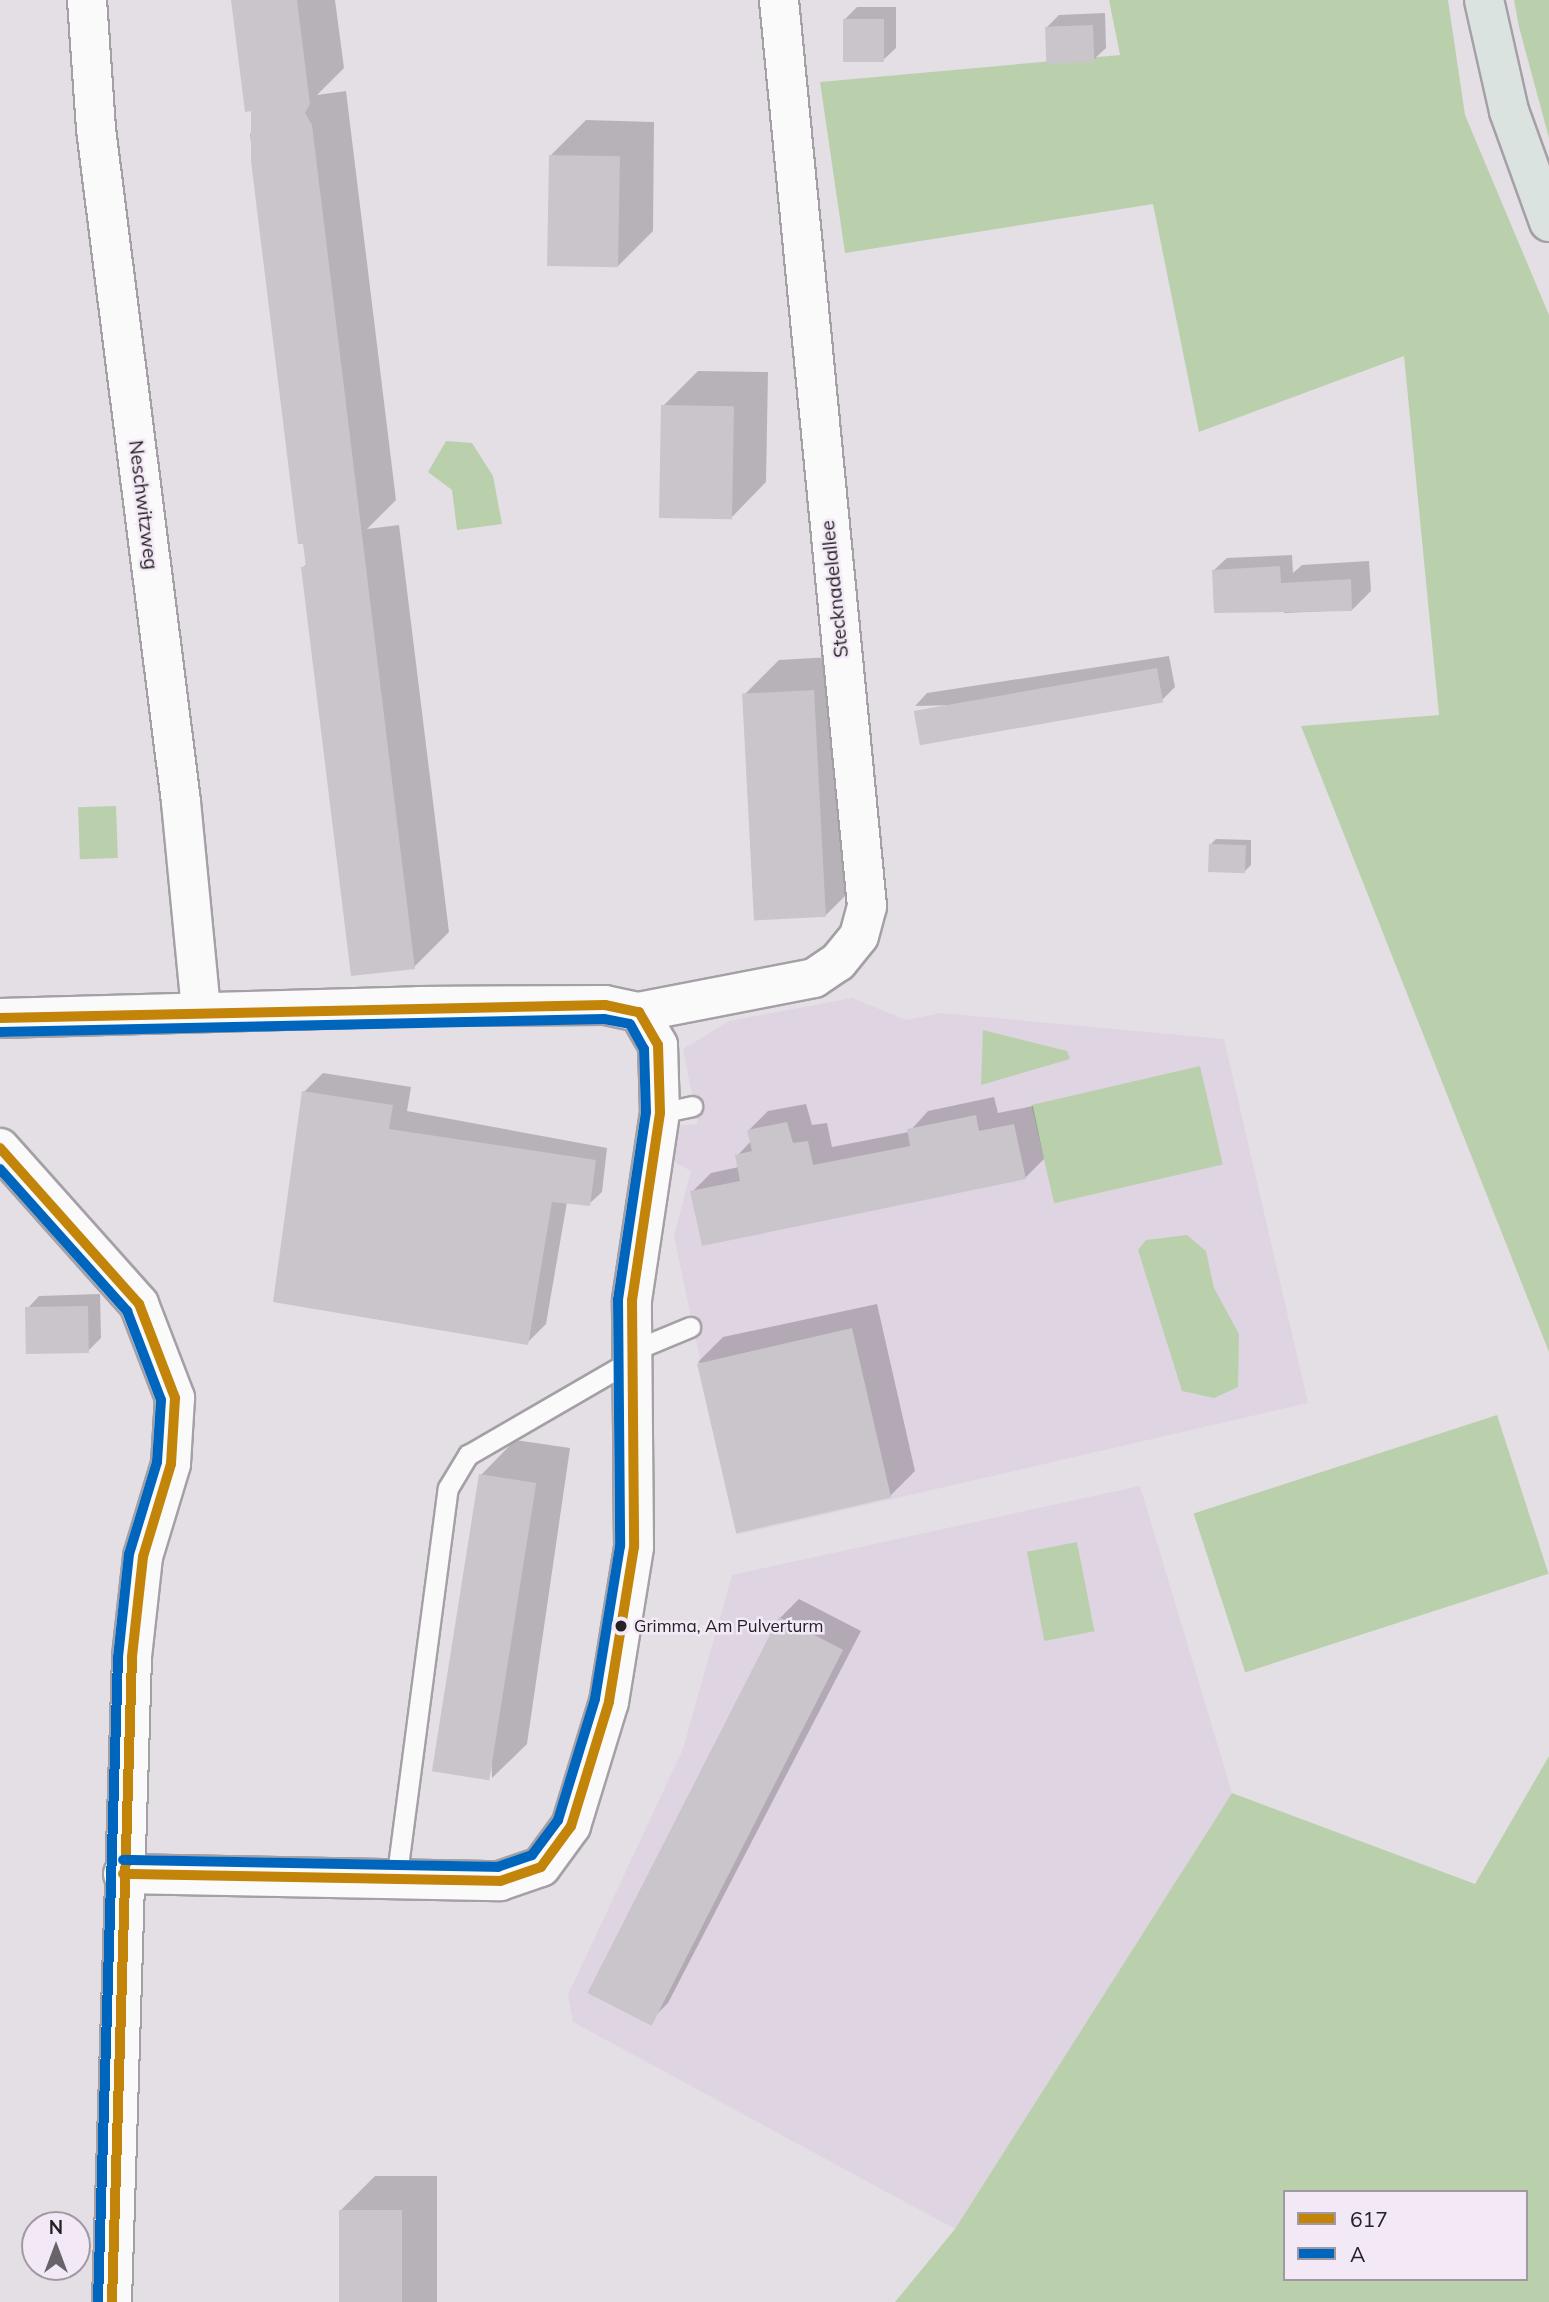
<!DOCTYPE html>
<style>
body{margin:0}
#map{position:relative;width:1549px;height:2302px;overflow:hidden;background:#e4dfe5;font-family:Mulish,sans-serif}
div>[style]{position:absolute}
.built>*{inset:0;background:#dfd4e1}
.green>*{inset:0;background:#bad0ad;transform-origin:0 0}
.shadow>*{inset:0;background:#0003}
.building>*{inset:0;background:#c9c5ca;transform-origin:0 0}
.roads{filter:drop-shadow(2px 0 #a4a0a5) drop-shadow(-2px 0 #a4a0a5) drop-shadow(0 2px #a4a0a5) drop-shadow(0 -2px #a4a0a5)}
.service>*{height:19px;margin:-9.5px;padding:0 9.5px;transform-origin:9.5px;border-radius:9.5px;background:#fbfafb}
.minor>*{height:38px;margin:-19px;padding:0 19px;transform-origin:19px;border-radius:19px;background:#fbfafb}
.primary>*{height:38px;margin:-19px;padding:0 19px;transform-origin:19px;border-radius:19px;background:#dbe3e1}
.bus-1>*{height:10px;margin:-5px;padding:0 5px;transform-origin:5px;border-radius:5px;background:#c28409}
.bus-2>*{height:10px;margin:-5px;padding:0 5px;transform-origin:5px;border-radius:5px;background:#0065bd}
.dots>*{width:19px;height:19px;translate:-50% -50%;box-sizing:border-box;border:4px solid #f3e9f6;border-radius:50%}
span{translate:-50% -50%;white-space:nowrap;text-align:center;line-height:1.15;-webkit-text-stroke:5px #f3e9f6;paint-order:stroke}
.bus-label{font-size:17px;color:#242024}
.left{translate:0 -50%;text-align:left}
.street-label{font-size:19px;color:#242024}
.legend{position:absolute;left:1283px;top:2190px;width:245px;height:91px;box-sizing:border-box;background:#f3e9f6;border:2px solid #a099a2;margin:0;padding:9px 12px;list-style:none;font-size:21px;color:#242024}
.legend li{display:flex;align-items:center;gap:14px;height:35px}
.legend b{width:35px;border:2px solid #a099a2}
.north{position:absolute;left:21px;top:2211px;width:70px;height:70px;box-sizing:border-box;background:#f3e9f6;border:2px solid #a099a2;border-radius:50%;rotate:0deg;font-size:19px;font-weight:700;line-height:28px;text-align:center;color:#242024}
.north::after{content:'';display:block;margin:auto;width:24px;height:32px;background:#676368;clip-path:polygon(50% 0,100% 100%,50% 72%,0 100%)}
</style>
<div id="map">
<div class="built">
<div style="clip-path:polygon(852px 998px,906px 1020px,941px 1013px,1224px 1039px,1308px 1403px,737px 1535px,674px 1236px,691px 1171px,664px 1156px,675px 1126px,698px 1124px,683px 1049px,729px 1021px)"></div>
<div style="clip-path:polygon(1140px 1486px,1232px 1793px,955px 2229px,573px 2022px,568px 1995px,683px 1749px,732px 1575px)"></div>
</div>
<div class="green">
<div style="clip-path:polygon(1109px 0,1448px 0,1465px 115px,1549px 315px,1549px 1352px,1301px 726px,1439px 715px,1404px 356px,1199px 432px,1153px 204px,845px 253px,820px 82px,1120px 55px)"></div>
<div style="clip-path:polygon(1514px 0,1549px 0,1549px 138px,1519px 27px)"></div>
<div style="clip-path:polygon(446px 441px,472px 443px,493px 476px,502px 524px,457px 530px,452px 490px,428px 472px)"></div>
<div style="left:116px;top:806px;width:52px;height:38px;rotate:88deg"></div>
<div style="clip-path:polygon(983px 1030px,1067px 1051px,1070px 1059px,981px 1085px)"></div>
<div style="left:1200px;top:1066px;width:101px;height:173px;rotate:77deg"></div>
<div style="clip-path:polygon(1187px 1235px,1206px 1251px,1214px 1288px,1239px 1334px,1238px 1387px,1214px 1398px,1182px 1391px,1138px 1250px,1146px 1240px)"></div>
<div style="left:1497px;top:1415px;width:167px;height:319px;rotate:72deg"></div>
<div style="left:1077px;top:1542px;width:91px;height:51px;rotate:79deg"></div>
<div style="clip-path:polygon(evenodd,1549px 1756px,1549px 2302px,895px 2302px,955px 2229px,1232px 1793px,1475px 1884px,1549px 1756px,1285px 2192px,1526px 2192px,1526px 2279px,1285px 2279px,1285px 2192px)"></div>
</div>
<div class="shadow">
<div style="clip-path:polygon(233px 0,335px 0,344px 68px,317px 95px,346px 91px,396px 500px,367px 529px,399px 525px,449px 932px,414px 967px,303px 568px,307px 563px,305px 542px,300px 542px,250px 134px,255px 128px)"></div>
<div style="clip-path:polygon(857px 7px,896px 7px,896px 48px,883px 60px,844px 20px)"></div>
<div style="clip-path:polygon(1105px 13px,1106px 48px,1093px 60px,1046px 28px,1059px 15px)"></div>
<div style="clip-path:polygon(586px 120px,654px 122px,653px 231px,618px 266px,551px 155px)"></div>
<div style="clip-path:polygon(698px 371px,768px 372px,766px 482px,732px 517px,663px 406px)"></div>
<div style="clip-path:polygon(1292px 555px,1293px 573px,1302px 565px,1369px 561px,1371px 591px,1352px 610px,1284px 613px,1284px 603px,1214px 570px,1227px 558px)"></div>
<div style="clip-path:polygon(848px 656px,860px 881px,825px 916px,744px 695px,779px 660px)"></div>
<div style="clip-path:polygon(1169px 656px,1175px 687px,1162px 700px,915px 706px,927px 693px)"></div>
<div style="clip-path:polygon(1216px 839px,1251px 840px,1251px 865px,1245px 871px,1211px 844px)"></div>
<div style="clip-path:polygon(323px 1073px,411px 1087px,407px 1111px,607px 1148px,602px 1192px,589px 1204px,567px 1202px,546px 1324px,527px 1343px,304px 1092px)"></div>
<div style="clip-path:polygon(994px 1097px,998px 1113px,1033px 1106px,1044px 1159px,1025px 1178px,692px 1192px,711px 1173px,739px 1167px,737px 1156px,751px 1141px,749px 1130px,768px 1111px,806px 1104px,812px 1125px,827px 1123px,832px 1147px,909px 1132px,928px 1111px)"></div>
<div style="clip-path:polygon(100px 1294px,101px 1338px,88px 1351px,27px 1309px,39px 1296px)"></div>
<div style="clip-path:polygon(877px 1304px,915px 1471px,890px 1496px,698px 1362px,723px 1337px)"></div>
<div style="clip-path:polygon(515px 1440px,570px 1448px,527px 1744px,492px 1778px,481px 1475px)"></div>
<div style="clip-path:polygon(799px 1599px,861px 1631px,668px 2003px,649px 2022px,780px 1618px)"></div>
<div style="clip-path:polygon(375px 2176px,437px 2176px,437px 2302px,341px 2302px,340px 2211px)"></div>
</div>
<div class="building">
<div style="clip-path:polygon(231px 0,297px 0,310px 104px,305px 113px,312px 125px,415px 969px,351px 976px,301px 567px,306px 566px,303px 544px,298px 544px,251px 161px,251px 111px,245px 112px)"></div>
<div style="left:843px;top:19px;width:41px;height:43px"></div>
<div style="left:1093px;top:25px;width:37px;height:48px;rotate:88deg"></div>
<div style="left:549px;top:155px;width:71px;height:111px;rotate:1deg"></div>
<div style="left:661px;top:405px;width:73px;height:113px;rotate:1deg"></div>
<div style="clip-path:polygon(1280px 566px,1281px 583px,1351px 579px,1352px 611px,1214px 613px,1212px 570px)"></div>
<div style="left:1157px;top:668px;width:35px;height:247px;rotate:80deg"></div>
<div style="left:814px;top:690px;width:227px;height:72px;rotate:87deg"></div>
<div style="left:1209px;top:844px;width:37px;height:28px;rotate:2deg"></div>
<div style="clip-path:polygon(302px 1091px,393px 1105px,389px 1129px,596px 1160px,590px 1206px,552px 1202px,528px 1345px,273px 1302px)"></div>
<div style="clip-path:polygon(976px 1115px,979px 1131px,1014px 1124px,1026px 1179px,702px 1246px,690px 1191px,740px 1181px,735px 1155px,752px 1151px,747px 1130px,787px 1122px,793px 1143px,808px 1141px,813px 1165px,910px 1146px,907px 1129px)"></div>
<div style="left:88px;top:1306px;width:47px;height:63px;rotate:89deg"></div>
<div style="left:852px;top:1328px;width:174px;height:159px;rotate:77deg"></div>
<div style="left:479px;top:1474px;width:58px;height:301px;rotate:9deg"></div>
<div style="left:779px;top:1617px;width:72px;height:422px;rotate:27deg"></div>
<div style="left:339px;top:2210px;width:63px;height:92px"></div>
</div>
<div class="roads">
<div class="service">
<div style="left:660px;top:1113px;width:33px;rotate:-12deg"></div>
<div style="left:632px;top:1351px;width:63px;rotate:-22.5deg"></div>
<div style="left:396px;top:1881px;width:396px;rotate:-82.5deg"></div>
<div style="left:448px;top:1488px;width:39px;rotate:-59deg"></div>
<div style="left:468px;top:1455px;width:190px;rotate:-30.1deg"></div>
</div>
<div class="minor">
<div style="left:87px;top:0;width:129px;rotate:86deg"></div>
<div style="left:96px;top:129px;width:678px;rotate:82.8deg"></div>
<div style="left:181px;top:802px;width:208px;rotate:84.5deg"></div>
<div style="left:0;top:1018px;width:418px;rotate:-1.6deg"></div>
<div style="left:418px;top:1006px;width:187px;rotate:-0.3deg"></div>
<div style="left:605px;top:1005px;width:35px;rotate:12deg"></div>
<div style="left:639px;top:1012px;width:178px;rotate:-11deg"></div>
<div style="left:814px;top:978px;width:29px;rotate:-34deg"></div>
<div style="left:838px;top:962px;width:33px;rotate:-51deg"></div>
<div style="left:859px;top:936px;width:31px;rotate:-75deg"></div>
<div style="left:867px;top:906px;width:910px;rotate:-95.55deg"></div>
<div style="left:0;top:1148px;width:209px;rotate:48.3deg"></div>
<div style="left:139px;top:1304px;width:101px;rotate:69deg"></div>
<div style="left:175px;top:1398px;width:66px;rotate:93.5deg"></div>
<div style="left:171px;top:1464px;width:97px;rotate:106.8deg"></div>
<div style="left:143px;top:1557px;width:101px;rotate:96.3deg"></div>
<div style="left:132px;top:1657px;width:645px;rotate:91.78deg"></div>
<div style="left:123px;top:1874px;width:377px;rotate:1.1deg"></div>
<div style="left:500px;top:1881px;width:43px;rotate:-18.9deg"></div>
<div style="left:541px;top:1867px;width:51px;rotate:-53.8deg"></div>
<div style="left:571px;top:1826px;width:130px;rotate:-73deg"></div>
<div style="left:609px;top:1702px;width:157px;rotate:-80.8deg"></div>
<div style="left:634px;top:1547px;width:247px;rotate:-90.5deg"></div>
<div style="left:632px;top:1300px;width:189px;rotate:-81.5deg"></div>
<div style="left:660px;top:1113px;width:68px;rotate:-91.7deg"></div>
<div style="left:658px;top:1045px;width:38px;rotate:-120deg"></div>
</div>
<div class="primary">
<div style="left:1484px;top:0;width:114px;rotate:77.3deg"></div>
<div style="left:1509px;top:111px;width:118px;rotate:70.2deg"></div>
</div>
</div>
<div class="bus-1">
<div style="left:0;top:1018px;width:605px;rotate:-1.23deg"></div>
<div style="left:605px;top:1005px;width:35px;rotate:12deg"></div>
<div style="left:639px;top:1012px;width:38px;rotate:60deg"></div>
<div style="left:658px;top:1045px;width:68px;rotate:88.3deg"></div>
<div style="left:660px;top:1113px;width:189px;rotate:98.5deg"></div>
<div style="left:632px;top:1300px;width:247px;rotate:89.5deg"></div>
<div style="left:634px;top:1547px;width:157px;rotate:99.2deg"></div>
<div style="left:609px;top:1702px;width:130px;rotate:107deg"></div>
<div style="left:571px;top:1826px;width:51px;rotate:126.2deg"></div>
<div style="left:541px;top:1867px;width:43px;rotate:161.1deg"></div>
<div style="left:500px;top:1881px;width:377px;rotate:-178.9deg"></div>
<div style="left:0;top:1148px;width:209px;rotate:48.3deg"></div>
<div style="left:139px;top:1304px;width:101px;rotate:69deg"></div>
<div style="left:175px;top:1398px;width:66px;rotate:93.5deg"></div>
<div style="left:171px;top:1464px;width:97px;rotate:106.8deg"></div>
<div style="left:143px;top:1557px;width:101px;rotate:96.3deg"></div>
<div style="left:132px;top:1657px;width:645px;rotate:91.78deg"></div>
</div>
<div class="bus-2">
<div style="left:0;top:1032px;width:604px;rotate:-1.23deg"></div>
<div style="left:604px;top:1019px;width:26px;rotate:11deg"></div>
<div style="left:630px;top:1024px;width:29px;rotate:61deg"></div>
<div style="left:644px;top:1049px;width:63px;rotate:88.2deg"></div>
<div style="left:646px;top:1112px;width:189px;rotate:98.5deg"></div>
<div style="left:618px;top:1299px;width:247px;rotate:89.5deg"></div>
<div style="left:620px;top:1546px;width:155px;rotate:99.3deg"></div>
<div style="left:595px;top:1699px;width:127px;rotate:107deg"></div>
<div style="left:558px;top:1820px;width:44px;rotate:126.6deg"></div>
<div style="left:532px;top:1855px;width:36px;rotate:161deg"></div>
<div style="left:498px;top:1867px;width:375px;rotate:-178.9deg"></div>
<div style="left:0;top:1169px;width:191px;rotate:48.2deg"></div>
<div style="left:127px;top:1311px;width:95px;rotate:69.1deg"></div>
<div style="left:161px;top:1400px;width:62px;rotate:93.7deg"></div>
<div style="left:157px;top:1462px;width:96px;rotate:106.9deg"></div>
<div style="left:129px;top:1554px;width:104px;rotate:96.1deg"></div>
<div style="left:118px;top:1657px;width:645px;rotate:91.78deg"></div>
</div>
<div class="dots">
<div style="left:621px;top:1626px;background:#242024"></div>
</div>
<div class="bus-label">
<span class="left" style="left:634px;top:1626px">Grimma, Am Pulverturm</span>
</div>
<div class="street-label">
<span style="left:143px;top:505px;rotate:83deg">Neschwitzweg</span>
<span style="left:835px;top:589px;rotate:-96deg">Stecknadelallee</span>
</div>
<ul class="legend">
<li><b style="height:9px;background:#c28409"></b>617</li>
<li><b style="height:9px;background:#0065bd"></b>A</li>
</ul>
<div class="north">N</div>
</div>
